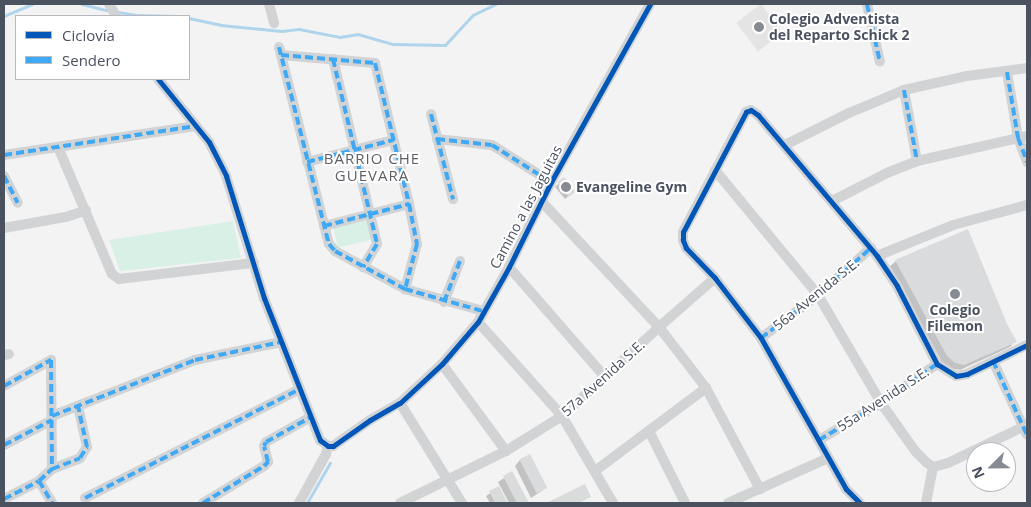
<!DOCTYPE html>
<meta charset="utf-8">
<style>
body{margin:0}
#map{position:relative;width:1031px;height:507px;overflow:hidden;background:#f3f3f3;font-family:"Open Sans",sans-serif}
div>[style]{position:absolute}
.education>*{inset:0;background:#e5e4e5;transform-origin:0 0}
.green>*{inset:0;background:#d9f0e6;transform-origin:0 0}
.shadow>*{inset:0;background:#0003}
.stream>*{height:2.5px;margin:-1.25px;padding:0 1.25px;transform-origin:1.25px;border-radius:1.25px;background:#afd4ec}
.building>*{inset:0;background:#dadbdd;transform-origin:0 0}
.minor>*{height:10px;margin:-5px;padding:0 5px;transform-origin:5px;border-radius:5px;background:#d1d3d5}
.quiet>*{height:4px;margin-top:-2px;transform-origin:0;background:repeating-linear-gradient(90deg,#3fa9f5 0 8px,transparent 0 12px)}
.cycleway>*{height:5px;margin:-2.5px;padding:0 2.5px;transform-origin:2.5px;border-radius:2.5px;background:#0057b8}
.dots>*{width:14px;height:14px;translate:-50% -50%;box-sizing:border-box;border:2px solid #fff;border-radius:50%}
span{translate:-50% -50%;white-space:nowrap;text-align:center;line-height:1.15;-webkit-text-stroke:4px #fff;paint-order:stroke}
.poi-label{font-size:14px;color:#4a515f;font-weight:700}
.left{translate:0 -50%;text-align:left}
.street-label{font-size:14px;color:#4a515f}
.neighbourhood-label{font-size:15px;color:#5e6066;letter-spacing:1px}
.frame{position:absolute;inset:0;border:5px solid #4a515f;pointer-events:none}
.legend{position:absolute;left:15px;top:15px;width:175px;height:65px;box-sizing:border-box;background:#fff;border:1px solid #b7b9bf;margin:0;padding:6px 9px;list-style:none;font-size:15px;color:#4a515f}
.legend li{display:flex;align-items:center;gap:10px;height:25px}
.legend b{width:25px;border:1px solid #b7b9bf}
.north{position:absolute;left:966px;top:442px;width:50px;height:50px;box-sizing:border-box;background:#fff;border:1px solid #b7b9bf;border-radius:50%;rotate:247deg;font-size:14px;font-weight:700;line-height:20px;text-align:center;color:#4a515f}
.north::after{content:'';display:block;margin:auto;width:18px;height:22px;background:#858a93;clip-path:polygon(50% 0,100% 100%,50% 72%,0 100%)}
</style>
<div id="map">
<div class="education">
<div style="left:761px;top:4px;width:36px;height:31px;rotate:53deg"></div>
</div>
<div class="green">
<div style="left:367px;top:219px;width:21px;height:35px;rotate:76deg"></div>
<div style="clip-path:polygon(233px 221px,241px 258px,120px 271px,109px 240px)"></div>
</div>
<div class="shadow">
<div style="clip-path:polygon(564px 179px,573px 192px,565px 199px,555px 187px)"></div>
<div style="clip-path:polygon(896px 261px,1006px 324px,1015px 341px,1010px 347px,960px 370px,950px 368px,942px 362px,890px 266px)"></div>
<div style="clip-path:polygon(520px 460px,546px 488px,531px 498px,515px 466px)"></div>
<div style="clip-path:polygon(512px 473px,527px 503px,509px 503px,498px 482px)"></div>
<div style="clip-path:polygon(584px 485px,590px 496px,579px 503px,549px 503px)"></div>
<div style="clip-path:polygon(498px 488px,505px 501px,490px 503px,486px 496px)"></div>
</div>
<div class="stream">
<div style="left:56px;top:4px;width:26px"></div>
<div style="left:82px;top:4px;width:29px;rotate:14deg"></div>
<div style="left:118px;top:12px;width:18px;rotate:9deg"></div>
<div style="left:136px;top:15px;width:40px;rotate:1.4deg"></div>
<div style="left:4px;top:16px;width:30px;rotate:-23deg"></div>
<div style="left:189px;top:18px;width:33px;rotate:12deg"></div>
<div style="left:221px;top:25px;width:61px;rotate:5.6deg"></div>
<div style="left:282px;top:31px;width:17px;rotate:-7deg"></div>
<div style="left:299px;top:29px;width:42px;rotate:11deg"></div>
<div style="left:340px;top:37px;width:18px;rotate:-9deg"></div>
<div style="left:358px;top:34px;width:37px;rotate:16deg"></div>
<div style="left:394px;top:44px;width:51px;rotate:1.1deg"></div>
<div style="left:445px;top:45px;width:41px;rotate:-47deg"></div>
<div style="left:473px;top:15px;width:25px;rotate:-26deg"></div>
<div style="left:307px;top:503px;width:46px;rotate:-60.1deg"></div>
</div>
<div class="building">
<div style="left:564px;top:177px;width:19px;height:8px;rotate:54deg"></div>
<div style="clip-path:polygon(968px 229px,1007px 324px,1017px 342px,964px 365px,955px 363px,947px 356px,895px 260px)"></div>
<div style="left:530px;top:454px;width:38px;height:12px;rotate:63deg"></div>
<div style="clip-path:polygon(512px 471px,529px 503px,517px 503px,503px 476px)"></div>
<div style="clip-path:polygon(585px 484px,591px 497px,578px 503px,546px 503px)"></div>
<div style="clip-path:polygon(499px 486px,507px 502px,503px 503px,495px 503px,489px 491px)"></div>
</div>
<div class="minor">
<div style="left:109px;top:4px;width:14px;rotate:60deg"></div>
<div style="left:269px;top:4px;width:20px;rotate:75deg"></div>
<div style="left:867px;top:4px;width:59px;rotate:77.4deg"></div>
<div style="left:279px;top:47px;width:203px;rotate:75.8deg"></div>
<div style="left:329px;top:244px;width:9px;rotate:49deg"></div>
<div style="left:335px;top:251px;width:80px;rotate:28.5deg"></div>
<div style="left:405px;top:289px;width:81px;rotate:15.8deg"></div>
<div style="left:281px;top:55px;width:94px;rotate:4.9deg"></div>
<div style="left:375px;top:63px;width:145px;rotate:76.4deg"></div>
<div style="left:409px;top:204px;width:41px;rotate:78.7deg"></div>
<div style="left:417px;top:244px;width:47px;rotate:104.9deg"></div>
<div style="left:333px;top:59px;width:190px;rotate:76.6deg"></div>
<div style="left:377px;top:244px;width:27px;rotate:121deg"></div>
<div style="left:1007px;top:72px;width:67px;rotate:80.5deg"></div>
<div style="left:1018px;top:138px;width:26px;rotate:69deg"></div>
<div style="left:158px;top:79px;width:81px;rotate:51deg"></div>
<div style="left:209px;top:142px;width:38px;rotate:63deg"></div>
<div style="left:226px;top:176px;width:128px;rotate:72.7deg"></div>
<div style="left:264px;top:298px;width:153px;rotate:68.5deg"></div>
<div style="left:320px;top:440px;width:10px;rotate:37deg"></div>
<div style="left:328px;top:446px;width:5px"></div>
<div style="left:333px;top:446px;width:45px;rotate:-35.1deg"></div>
<div style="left:370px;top:420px;width:34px;rotate:-30deg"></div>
<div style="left:400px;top:403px;width:57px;rotate:-42.9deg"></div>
<div style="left:442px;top:364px;width:55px;rotate:-49.4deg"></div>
<div style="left:478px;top:322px;width:63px;rotate:-60.6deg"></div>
<div style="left:509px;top:267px;width:95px;rotate:-63.7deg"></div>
<div style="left:551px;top:182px;width:204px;rotate:-60.9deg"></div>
<div style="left:904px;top:90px;width:72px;rotate:79.6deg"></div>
<div style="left:431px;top:114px;width:88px;rotate:75.5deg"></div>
<div style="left:437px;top:139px;width:55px;rotate:6.2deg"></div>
<div style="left:492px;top:145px;width:70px;rotate:32.1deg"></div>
<div style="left:785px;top:145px;width:72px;rotate:-26.6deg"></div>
<div style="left:849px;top:113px;width:60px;rotate:-22.7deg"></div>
<div style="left:904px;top:90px;width:65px;rotate:-12.5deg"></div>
<div style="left:967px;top:76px;width:61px;rotate:-7.6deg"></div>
<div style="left:58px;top:147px;width:138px;rotate:67deg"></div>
<div style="left:112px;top:274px;width:9px;rotate:36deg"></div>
<div style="left:119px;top:279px;width:136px;rotate:-6.8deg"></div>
<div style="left:4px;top:155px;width:194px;rotate:-8.6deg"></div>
<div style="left:307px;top:162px;width:89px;rotate:-14.3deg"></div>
<div style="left:715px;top:170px;width:162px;rotate:50.5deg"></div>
<div style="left:818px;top:295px;width:125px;rotate:59.7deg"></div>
<div style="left:881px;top:403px;width:60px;rotate:54.5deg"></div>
<div style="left:916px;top:452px;width:16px;rotate:45deg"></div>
<div style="left:927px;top:463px;width:7px;rotate:34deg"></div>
<div style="left:933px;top:467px;width:16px;rotate:-15deg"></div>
<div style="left:948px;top:463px;width:88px;rotate:-25.7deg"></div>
<div style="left:4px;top:176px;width:30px;rotate:63deg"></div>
<div style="left:832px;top:201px;width:64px;rotate:-27deg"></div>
<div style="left:889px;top:172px;width:30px;rotate:-21deg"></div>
<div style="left:917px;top:161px;width:113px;rotate:-12.8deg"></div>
<div style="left:542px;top:202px;width:171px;rotate:46.9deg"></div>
<div style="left:659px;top:327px;width:77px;rotate:52.4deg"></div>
<div style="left:706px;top:388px;width:115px;rotate:61.9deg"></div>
<div style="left:324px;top:226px;width:88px;rotate:-14.5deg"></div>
<div style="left:4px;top:228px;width:63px;rotate:-10.1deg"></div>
<div style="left:66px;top:217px;width:21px;rotate:-19deg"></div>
<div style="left:877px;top:256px;width:82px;rotate:-22.2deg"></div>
<div style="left:953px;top:225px;width:77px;rotate:-15.1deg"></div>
<div style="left:509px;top:267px;width:147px;rotate:48.9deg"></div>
<div style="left:444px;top:302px;width:44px;rotate:-68.7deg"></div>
<div style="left:478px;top:322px;width:126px;rotate:48.2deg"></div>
<div style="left:562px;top:416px;width:101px;rotate:59.6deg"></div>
<div style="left:761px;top:338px;width:71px;rotate:-37deg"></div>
<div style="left:818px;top:295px;width:71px;rotate:-41.6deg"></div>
<div style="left:4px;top:355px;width:5px;rotate:-11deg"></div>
<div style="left:993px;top:361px;width:81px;rotate:65.3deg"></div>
<div style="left:442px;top:364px;width:108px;rotate:53.7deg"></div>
<div style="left:4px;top:386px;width:54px;rotate:-29deg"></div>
<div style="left:51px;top:360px;width:109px;rotate:89.5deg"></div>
<div style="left:400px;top:403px;width:118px;rotate:58.2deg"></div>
<div style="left:52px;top:416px;width:154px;rotate:-21.4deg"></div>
<div style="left:195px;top:360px;width:88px;rotate:-11.8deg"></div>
<div style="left:649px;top:431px;width:80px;rotate:63.4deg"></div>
<div style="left:819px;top:440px;width:72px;rotate:-30.8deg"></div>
<div style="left:881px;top:403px;width:68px;rotate:-34.9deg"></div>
<div style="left:4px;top:445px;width:54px;rotate:-27.5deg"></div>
<div style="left:595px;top:471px;width:139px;rotate:-36.8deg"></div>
<div style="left:39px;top:481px;width:26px;rotate:59deg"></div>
<div style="left:85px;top:498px;width:241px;rotate:-26.9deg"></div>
<div style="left:4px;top:499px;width:39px;rotate:-27deg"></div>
<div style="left:39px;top:481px;width:18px;rotate:-43deg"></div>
<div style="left:52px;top:469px;width:30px;rotate:-21deg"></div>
<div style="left:80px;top:458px;width:13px;rotate:-58deg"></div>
<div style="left:87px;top:447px;width:42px;rotate:-102.4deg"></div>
<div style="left:203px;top:503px;width:71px;rotate:-31.2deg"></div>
<div style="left:264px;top:466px;width:6px;rotate:-45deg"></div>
<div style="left:268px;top:462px;width:16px;rotate:-104deg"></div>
<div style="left:264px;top:446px;width:4px;rotate:-63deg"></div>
<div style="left:266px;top:442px;width:51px;rotate:-29.1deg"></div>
<div style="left:299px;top:503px;width:56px;rotate:-61.1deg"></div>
<div style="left:326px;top:454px;width:8px;rotate:-76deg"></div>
<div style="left:400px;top:503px;width:118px;rotate:-26.1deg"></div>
<div style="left:506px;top:451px;width:66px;rotate:-32deg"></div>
<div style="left:562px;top:416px;width:132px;rotate:-42.5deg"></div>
<div style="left:659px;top:327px;width:74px;rotate:-41.2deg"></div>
<div style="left:728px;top:503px;width:110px;rotate:-24.2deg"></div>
<div style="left:860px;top:503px;width:20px;rotate:-135deg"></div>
<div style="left:846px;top:489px;width:173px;rotate:-119.4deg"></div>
<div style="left:761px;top:338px;width:76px;rotate:-127.5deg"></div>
<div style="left:715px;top:278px;width:42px;rotate:-134deg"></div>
<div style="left:686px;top:248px;width:9px;rotate:-111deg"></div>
<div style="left:683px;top:240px;width:8px;rotate:-90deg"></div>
<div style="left:683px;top:232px;width:136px;rotate:-62.3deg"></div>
<div style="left:746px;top:112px;width:5px;rotate:-22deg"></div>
<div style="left:751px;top:110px;width:9px;rotate:36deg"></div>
<div style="left:758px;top:115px;width:185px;rotate:49.8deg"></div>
<div style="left:877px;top:256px;width:36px;rotate:56deg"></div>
<div style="left:897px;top:286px;width:88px;rotate:62.9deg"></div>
<div style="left:937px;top:364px;width:22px;rotate:32deg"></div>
<div style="left:956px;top:376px;width:11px;rotate:-10deg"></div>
<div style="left:967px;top:374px;width:67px;rotate:-25.8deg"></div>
<div style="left:926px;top:503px;width:37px;rotate:-79deg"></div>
</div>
<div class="quiet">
<div style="left:867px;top:4px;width:59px;rotate:77.4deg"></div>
<div style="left:279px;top:47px;width:203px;rotate:75.8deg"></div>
<div style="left:329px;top:244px;width:9px;rotate:49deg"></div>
<div style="left:335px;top:251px;width:80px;rotate:28.5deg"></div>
<div style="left:405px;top:289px;width:81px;rotate:15.8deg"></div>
<div style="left:281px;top:55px;width:94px;rotate:4.9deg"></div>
<div style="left:375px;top:63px;width:145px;rotate:76.4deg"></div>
<div style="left:409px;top:204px;width:41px;rotate:78.7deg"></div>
<div style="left:417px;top:244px;width:47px;rotate:104.9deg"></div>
<div style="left:333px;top:59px;width:190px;rotate:76.6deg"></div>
<div style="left:377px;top:244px;width:27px;rotate:121deg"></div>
<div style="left:1007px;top:72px;width:67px;rotate:80.5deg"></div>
<div style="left:1018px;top:138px;width:26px;rotate:69deg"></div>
<div style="left:904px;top:90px;width:72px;rotate:79.6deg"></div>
<div style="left:431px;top:114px;width:88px;rotate:75.5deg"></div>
<div style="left:437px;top:139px;width:55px;rotate:6.2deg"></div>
<div style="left:492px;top:145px;width:70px;rotate:32.1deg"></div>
<div style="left:4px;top:155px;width:194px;rotate:-8.6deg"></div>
<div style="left:307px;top:162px;width:89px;rotate:-14.3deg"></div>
<div style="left:4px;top:176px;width:30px;rotate:63deg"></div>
<div style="left:324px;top:226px;width:88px;rotate:-14.5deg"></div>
<div style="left:444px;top:302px;width:44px;rotate:-68.7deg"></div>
<div style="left:761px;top:338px;width:71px;rotate:-37deg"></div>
<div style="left:818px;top:295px;width:71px;rotate:-41.6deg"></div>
<div style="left:993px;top:361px;width:81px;rotate:65.3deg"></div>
<div style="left:4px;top:386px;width:54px;rotate:-29deg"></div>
<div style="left:51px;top:360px;width:109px;rotate:89.5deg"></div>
<div style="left:52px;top:416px;width:154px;rotate:-21.4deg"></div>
<div style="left:195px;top:360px;width:88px;rotate:-11.8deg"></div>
<div style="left:819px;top:440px;width:72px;rotate:-30.8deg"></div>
<div style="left:881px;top:403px;width:68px;rotate:-34.9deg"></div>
<div style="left:4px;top:445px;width:54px;rotate:-27.5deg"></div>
<div style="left:39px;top:481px;width:26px;rotate:59deg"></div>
<div style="left:85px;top:498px;width:241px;rotate:-26.9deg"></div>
<div style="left:4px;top:499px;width:39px;rotate:-27deg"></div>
<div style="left:39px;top:481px;width:18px;rotate:-43deg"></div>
<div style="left:52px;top:469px;width:30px;rotate:-21deg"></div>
<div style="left:80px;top:458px;width:13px;rotate:-58deg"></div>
<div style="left:87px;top:447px;width:42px;rotate:-102.4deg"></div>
<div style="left:203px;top:503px;width:71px;rotate:-31.2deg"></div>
<div style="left:264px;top:466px;width:6px;rotate:-45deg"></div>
<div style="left:268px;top:462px;width:16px;rotate:-104deg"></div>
<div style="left:264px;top:446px;width:4px;rotate:-63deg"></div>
<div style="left:266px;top:442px;width:51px;rotate:-29.1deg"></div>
</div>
<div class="cycleway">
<div style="left:158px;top:79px;width:81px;rotate:51deg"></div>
<div style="left:209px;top:142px;width:38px;rotate:63deg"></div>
<div style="left:226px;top:176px;width:128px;rotate:72.7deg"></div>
<div style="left:264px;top:298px;width:153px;rotate:68.5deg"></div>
<div style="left:320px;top:440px;width:10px;rotate:37deg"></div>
<div style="left:328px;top:446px;width:5px"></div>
<div style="left:333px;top:446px;width:45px;rotate:-35.1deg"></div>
<div style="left:370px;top:420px;width:34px;rotate:-30deg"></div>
<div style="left:400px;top:403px;width:57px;rotate:-42.9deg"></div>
<div style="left:442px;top:364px;width:55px;rotate:-49.4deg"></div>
<div style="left:478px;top:322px;width:63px;rotate:-60.6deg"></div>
<div style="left:509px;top:267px;width:95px;rotate:-63.7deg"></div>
<div style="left:551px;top:182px;width:204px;rotate:-60.9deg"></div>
<div style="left:860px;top:503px;width:20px;rotate:-135deg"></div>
<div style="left:846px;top:489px;width:173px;rotate:-119.4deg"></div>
<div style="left:761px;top:338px;width:76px;rotate:-127.5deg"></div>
<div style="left:715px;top:278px;width:42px;rotate:-134deg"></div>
<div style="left:686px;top:248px;width:9px;rotate:-111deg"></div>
<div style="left:683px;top:240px;width:8px;rotate:-90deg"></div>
<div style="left:683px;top:232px;width:136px;rotate:-62.3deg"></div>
<div style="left:746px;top:112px;width:5px;rotate:-22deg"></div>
<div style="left:751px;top:110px;width:9px;rotate:36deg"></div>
<div style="left:758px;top:115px;width:185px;rotate:49.8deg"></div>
<div style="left:877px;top:256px;width:36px;rotate:56deg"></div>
<div style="left:897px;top:286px;width:88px;rotate:62.9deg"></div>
<div style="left:937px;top:364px;width:22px;rotate:32deg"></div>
<div style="left:956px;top:376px;width:11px;rotate:-10deg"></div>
<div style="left:967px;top:374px;width:67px;rotate:-25.8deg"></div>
</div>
<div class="dots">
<div style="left:759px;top:27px;background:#858a93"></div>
<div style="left:566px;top:187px;background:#858a93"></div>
<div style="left:955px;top:294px;background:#858a93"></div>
</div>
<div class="poi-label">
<span class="left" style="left:769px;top:27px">Colegio Adventista<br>del Reparto Schick 2</span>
<span class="left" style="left:576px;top:187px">Evangeline Gym</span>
<span style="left:955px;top:318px">Colegio<br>Filemon</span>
</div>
<div class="street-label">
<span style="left:526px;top:207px;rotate:-62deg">Camino a las Jaguitas</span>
<span style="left:816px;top:294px;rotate:-39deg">56a Avenida S.E.</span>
<span style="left:603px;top:378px;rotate:-42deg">57a Avenida S.E.</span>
<span style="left:883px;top:399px;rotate:-33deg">55a Avenida S.E.</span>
</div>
<div class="neighbourhood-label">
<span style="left:372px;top:167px">BARRIO CHE<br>GUEVARA</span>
</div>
<div class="frame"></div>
<ul class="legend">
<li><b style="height:6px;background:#0057b8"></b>Ciclovía</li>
<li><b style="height:6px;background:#3fa9f5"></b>Sendero</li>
</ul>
<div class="north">N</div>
</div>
